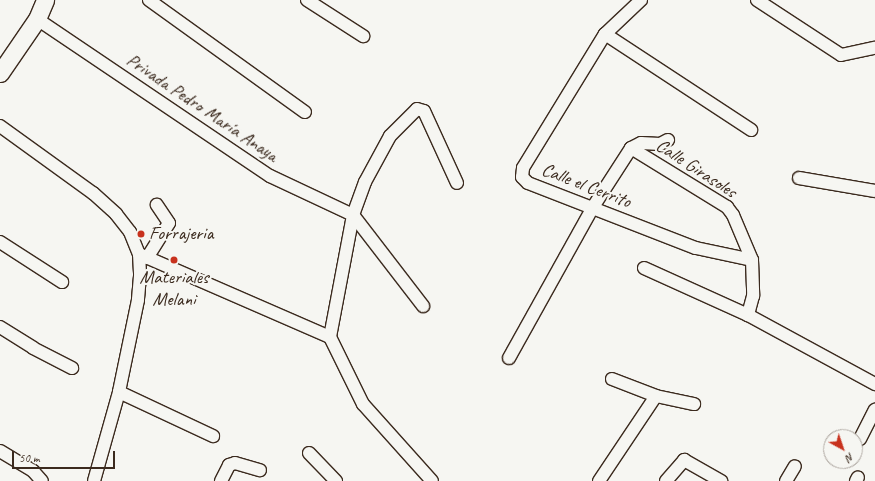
<!DOCTYPE html>
<meta charset="utf-8">
<style>
body{margin:0}
#map{position:relative;width:875px;height:481px;overflow:hidden;background:#f6f6f2;font-family:Caveat,sans-serif}
div>[style]{position:absolute}
.roads{filter:drop-shadow(1px 0 #3b2a1e) drop-shadow(-1px 0 #3b2a1e) drop-shadow(0 1px #3b2a1e) drop-shadow(0 -1px #3b2a1e)}
.minor>*{height:12px;margin:-6px;padding:0 6px;transform-origin:6px;border-radius:6px;background:#f6f6f2}
.secondary>*{height:17px;margin:-8.5px;padding:0 8.5px;transform-origin:8.5px;border-radius:8.5px;background:#f6f6f2}
.dots>*{width:11px;height:11px;translate:-50% -50%;box-sizing:border-box;border:2px solid #f6f6f2;border-radius:50%}
span{translate:-50% -50%;white-space:nowrap;text-align:center;line-height:1.15;-webkit-text-stroke:4px #f6f6f2;paint-order:stroke}
.street-label{font-size:19px;color:#3b2a1e}
.poi-label{font-size:19px;color:#3b2a1e}
.left{translate:0 -50%;text-align:left}
.north{position:absolute;left:823px;top:429px;width:40px;height:40px;box-sizing:border-box;background:#f6f6f2;border:1px solid #aba49d;border-radius:50%;rotate:140deg;font-size:11px;font-weight:700;line-height:16px;text-align:center;color:#3b2a1e}
.north::after{content:'';display:block;margin:auto;width:14px;height:18px;background:#c8321e;clip-path:polygon(50% 0,100% 100%,50% 72%,0 100%)}
.scale{position:absolute;left:12px;top:451px;width:103px;height:18px;box-sizing:border-box;border:2px solid #3b2a1e;border-top:0;padding-left:5px;font-size:12px;line-height:14px;white-space:nowrap;color:#3b2a1e;-webkit-text-stroke:3px #f6f6f2;paint-order:stroke}
</style>
<div id="map">
<div class="roads">
<div class="minor">
<div style="left:149px;top:0;width:192px;rotate:35.7deg"></div>
<div style="left:307px;top:0;width:67px;rotate:32.7deg"></div>
<div style="left:641px;top:0;width:50px;rotate:136.6deg"></div>
<div style="left:605px;top:34px;width:157px;rotate:121.5deg"></div>
<div style="left:523px;top:168px;width:9px;rotate:96deg"></div>
<div style="left:522px;top:177px;width:8px;rotate:45deg"></div>
<div style="left:528px;top:183px;width:180px;rotate:21.2deg"></div>
<div style="left:696px;top:248px;width:57px;rotate:12.1deg"></div>
<div style="left:757px;top:0;width:100px;rotate:33.2deg"></div>
<div style="left:841px;top:55px;width:35px;rotate:-12deg"></div>
<div style="left:37px;top:19px;width:281px;rotate:34deg"></div>
<div style="left:270px;top:176px;width:92px;rotate:25.2deg"></div>
<div style="left:353px;top:215px;width:115px;rotate:52.4deg"></div>
<div style="left:605px;top:34px;width:175px;rotate:33.3deg"></div>
<div style="left:0;top:126px;width:115px;rotate:35.8deg"></div>
<div style="left:93px;top:193px;width:31px;rotate:42deg"></div>
<div style="left:116px;top:214px;width:23px;rotate:52deg"></div>
<div style="left:130px;top:232px;width:24px;rotate:68deg"></div>
<div style="left:139px;top:254px;width:22px;rotate:87deg"></div>
<div style="left:140px;top:276px;width:24px;rotate:95deg"></div>
<div style="left:138px;top:300px;width:94px;rotate:101.7deg"></div>
<div style="left:119px;top:392px;width:92px;rotate:105.7deg"></div>
<div style="left:631px;top:148px;width:113px;rotate:31.6deg"></div>
<div style="left:727px;top:207px;width:10px;rotate:53deg"></div>
<div style="left:733px;top:215px;width:49px;rotate:67.1deg"></div>
<div style="left:752px;top:260px;width:36px;rotate:88deg"></div>
<div style="left:753px;top:296px;width:20px;rotate:105deg"></div>
<div style="left:799px;top:178px;width:77px;rotate:9.7deg"></div>
<div style="left:0;top:242px;width:74px;rotate:32.8deg"></div>
<div style="left:139px;top:254px;width:208px;rotate:23.5deg"></div>
<div style="left:147px;top:258px;width:41px;rotate:-57.8deg"></div>
<div style="left:169px;top:223px;width:22px;rotate:-124deg"></div>
<div style="left:644px;top:268px;width:114px;rotate:24.3deg"></div>
<div style="left:748px;top:315px;width:145px;rotate:28.5deg"></div>
<div style="left:0;top:327px;width:39px;rotate:32deg"></div>
<div style="left:33px;top:348px;width:44px;rotate:27.1deg"></div>
<div style="left:330px;top:337px;width:124px;rotate:-79.3deg"></div>
<div style="left:353px;top:215px;width:35px;rotate:-70deg"></div>
<div style="left:365px;top:182px;width:52px;rotate:-61.5deg"></div>
<div style="left:390px;top:136px;width:38px;rotate:-45deg"></div>
<div style="left:417px;top:109px;width:7px;rotate:16deg"></div>
<div style="left:424px;top:111px;width:79px;rotate:65.4deg"></div>
<div style="left:330px;top:337px;width:75px;rotate:63.8deg"></div>
<div style="left:363px;top:404px;width:103px;rotate:48.1deg"></div>
<div style="left:509px;top:358px;width:173px;rotate:-60.9deg"></div>
<div style="left:593px;top:207px;width:70px;rotate:-57.2deg"></div>
<div style="left:631px;top:148px;width:11px;rotate:-27deg"></div>
<div style="left:641px;top:143px;width:19px;rotate:3deg"></div>
<div style="left:660px;top:144px;width:9px;rotate:-27deg"></div>
<div style="left:612px;top:379px;width:47px;rotate:21.1deg"></div>
<div style="left:656px;top:396px;width:39px;rotate:12deg"></div>
<div style="left:119px;top:392px;width:104px;rotate:25.1deg"></div>
<div style="left:860px;top:439px;width:33px;rotate:-63deg"></div>
<div style="left:0;top:451px;width:39px;rotate:31deg"></div>
<div style="left:33px;top:471px;width:13px;rotate:48deg"></div>
<div style="left:309px;top:453px;width:39px;rotate:46deg"></div>
<div style="left:221px;top:481px;width:18px;rotate:-63deg"></div>
<div style="left:229px;top:465px;width:6px;rotate:-18deg"></div>
<div style="left:235px;top:463px;width:26px;rotate:16deg"></div>
<div style="left:599px;top:481px;width:102px;rotate:-56.2deg"></div>
<div style="left:666px;top:481px;width:28px;rotate:-49deg"></div>
<div style="left:684px;top:460px;width:43px;rotate:29.6deg"></div>
<div style="left:786px;top:481px;width:17px;rotate:-59deg"></div>
<div style="left:856px;top:481px;width:4px;rotate:-63deg"></div>
</div>
<div class="secondary">
<div style="left:0;top:73px;width:65px;rotate:-55.6deg"></div>
<div style="left:37px;top:19px;width:21px;rotate:-67deg"></div>
</div>
</div>
<div class="dots">
<div style="left:141px;top:234px;background:#c8321e"></div>
<div style="left:174px;top:260px;background:#c8321e"></div>
</div>
<div class="street-label">
<span style="left:202px;top:108px;rotate:34deg">Privada Pedro María Anaya</span>
<span style="left:696px;top:169px;rotate:33deg">Calle Girasoles</span>
<span style="left:586px;top:186px;rotate:21deg">Calle el Cerrito</span>
</div>
<div class="poi-label">
<span class="left" style="left:149px;top:234px">Forrajeria</span>
<span style="left:174px;top:289px">Materiales<br>Melani</span>
</div>
<div class="north">N</div>
<div class="scale">50 m</div>
</div>
